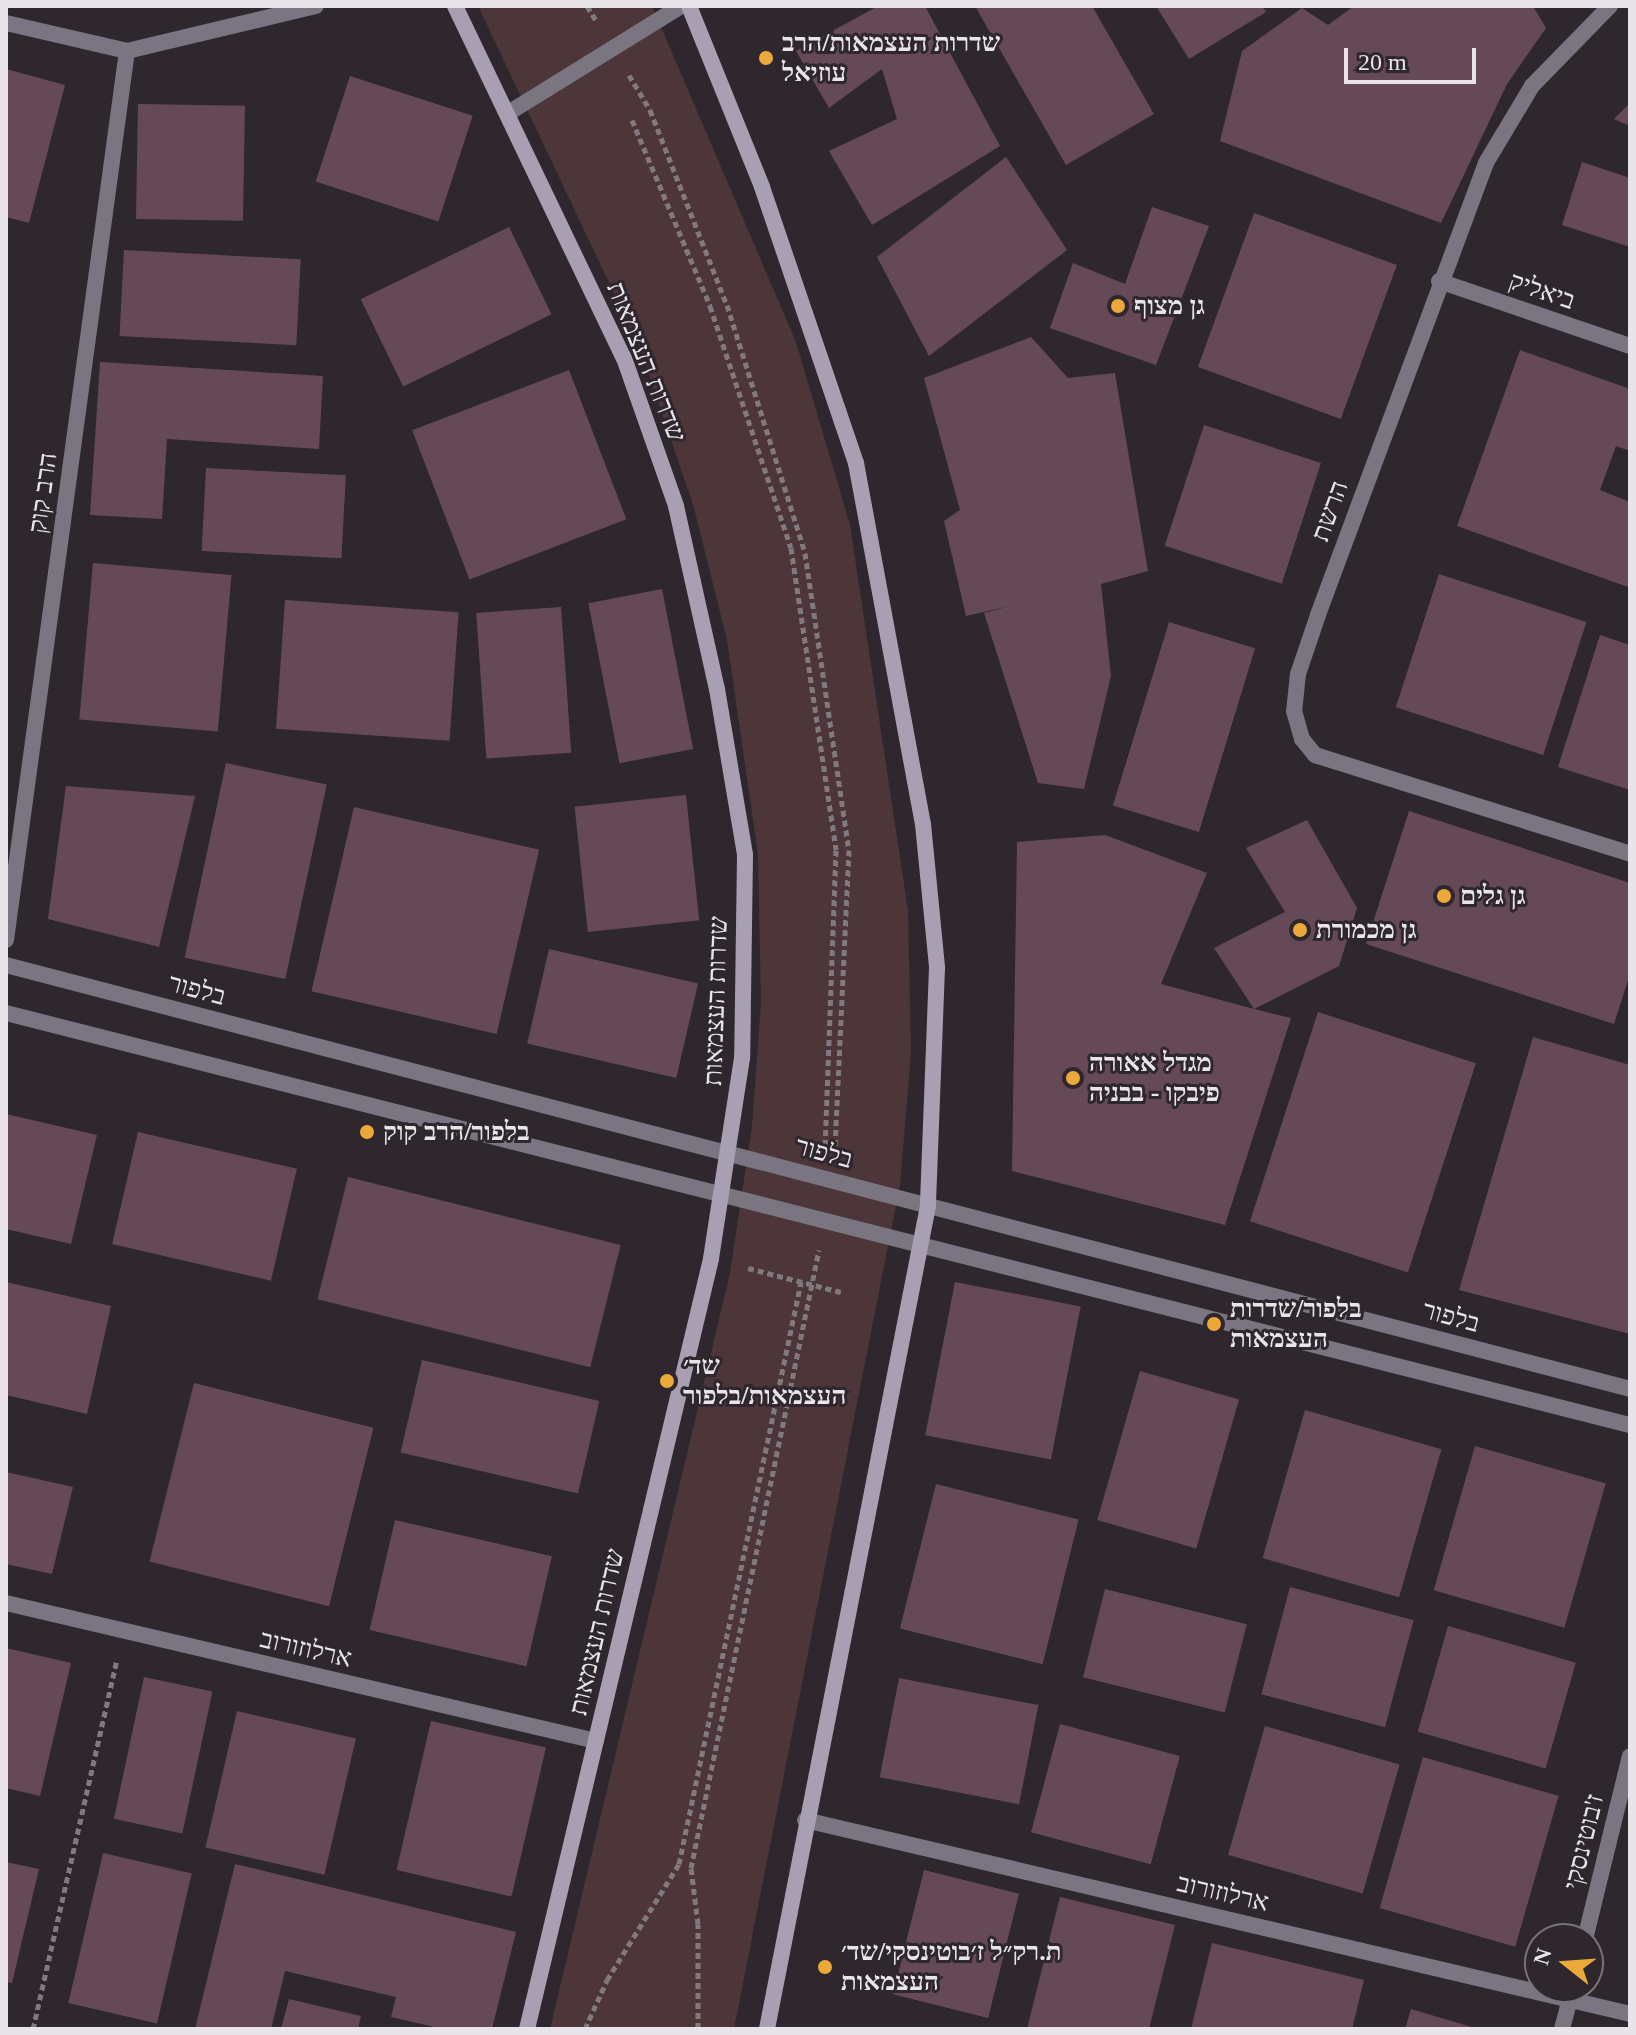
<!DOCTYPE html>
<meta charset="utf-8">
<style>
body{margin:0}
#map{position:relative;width:1636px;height:2035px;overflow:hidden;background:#2f272e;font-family:"Times New Roman","Noto Sans Hebrew",serif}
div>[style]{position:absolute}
.green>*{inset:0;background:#4d3639}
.building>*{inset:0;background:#664957;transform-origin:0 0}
.path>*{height:5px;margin-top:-2.5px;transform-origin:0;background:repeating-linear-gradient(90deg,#807a80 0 6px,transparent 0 10px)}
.service>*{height:16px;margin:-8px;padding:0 8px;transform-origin:8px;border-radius:8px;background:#7a7581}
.minor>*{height:16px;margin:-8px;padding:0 8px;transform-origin:8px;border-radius:8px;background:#7a7581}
.tertiary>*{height:16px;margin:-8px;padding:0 8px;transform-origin:8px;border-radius:8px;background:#7a7581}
.secondary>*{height:16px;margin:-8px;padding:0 8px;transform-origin:8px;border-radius:8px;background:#a89fb3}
.dots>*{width:22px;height:22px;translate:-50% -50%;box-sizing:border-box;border:4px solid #2f272e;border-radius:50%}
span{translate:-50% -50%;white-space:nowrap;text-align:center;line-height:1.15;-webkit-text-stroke:6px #2f272e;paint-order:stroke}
.poi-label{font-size:26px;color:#e9e4e9;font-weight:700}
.left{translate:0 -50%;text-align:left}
.street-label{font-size:26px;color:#e9e4e9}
.frame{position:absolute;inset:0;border:8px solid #e9e4e9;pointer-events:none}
.north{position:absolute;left:1524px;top:1923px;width:80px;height:80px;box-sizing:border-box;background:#2f272e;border:2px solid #797379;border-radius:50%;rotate:287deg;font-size:22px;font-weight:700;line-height:32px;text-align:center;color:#e9e4e9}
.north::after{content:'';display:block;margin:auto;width:28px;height:36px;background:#eca93a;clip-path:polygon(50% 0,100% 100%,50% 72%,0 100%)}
.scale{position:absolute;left:1344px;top:48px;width:132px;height:36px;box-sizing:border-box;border:4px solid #e9e4e9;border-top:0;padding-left:10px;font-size:24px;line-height:28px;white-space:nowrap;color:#e9e4e9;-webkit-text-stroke:6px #2f272e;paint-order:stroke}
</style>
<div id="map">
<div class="green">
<div style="clip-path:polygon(478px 6px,652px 6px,796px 342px,850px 525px,908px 911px,911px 1053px,900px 1185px,734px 2029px,550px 2029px,730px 1273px,752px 1126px,761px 1003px,758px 854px,727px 640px,694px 508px,640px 348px)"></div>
</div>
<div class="building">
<div style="clip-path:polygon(878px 6px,925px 6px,1000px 146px,872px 225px,829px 151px,897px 119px,882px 69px,829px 108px,796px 51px)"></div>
<div style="clip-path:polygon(975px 6px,1092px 6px,1154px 114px,1066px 165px)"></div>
<div style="clip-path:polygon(1156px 6px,1262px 6px,1266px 12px,1189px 59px)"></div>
<div style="clip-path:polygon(1354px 6px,1533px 6px,1546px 28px,1507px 84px,1441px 223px,1220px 141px,1242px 51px,1302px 8px,1328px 25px)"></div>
<div style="clip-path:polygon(6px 69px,65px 85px,29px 223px,6px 217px)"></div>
<div style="left:350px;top:76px;width:129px;height:111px;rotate:18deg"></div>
<div style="clip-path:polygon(1630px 103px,1630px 126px,1614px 119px)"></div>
<div style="left:138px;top:104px;width:107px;height:115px;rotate:1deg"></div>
<div style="clip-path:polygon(1006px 157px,1067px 250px,929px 356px,877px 257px)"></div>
<div style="clip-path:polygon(1582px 162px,1630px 178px,1630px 247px,1562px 225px)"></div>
<div style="clip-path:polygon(1152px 207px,1209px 226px,1156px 365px,1050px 328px,1073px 263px,1125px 284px)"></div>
<div style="left:1254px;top:213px;width:152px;height:164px;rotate:20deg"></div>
<div style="left:509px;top:227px;width:97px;height:165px;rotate:64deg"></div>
<div style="left:124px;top:250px;width:177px;height:86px;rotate:3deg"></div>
<div style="clip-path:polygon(1031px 337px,1068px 378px,1115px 373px,1148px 571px,1101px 584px,1111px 676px,1084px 789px,1038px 783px,984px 613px,1010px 606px,966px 616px,944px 521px,960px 510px,924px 378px)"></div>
<div style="clip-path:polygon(1520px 350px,1630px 389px,1630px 451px,1616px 446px,1600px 490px,1630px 502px,1628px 587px,1457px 526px)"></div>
<div style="clip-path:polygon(100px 362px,323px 376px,319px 449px,167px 439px,162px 519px,90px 515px)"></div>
<div style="left:569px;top:370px;width:160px;height:168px;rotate:69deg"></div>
<div style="left:1204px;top:425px;width:123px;height:127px;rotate:18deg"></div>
<div style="left:206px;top:468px;width:140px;height:83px;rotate:3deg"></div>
<div style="left:93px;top:563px;width:139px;height:157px;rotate:5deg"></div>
<div style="left:1439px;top:574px;width:155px;height:140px;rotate:18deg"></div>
<div style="left:662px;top:589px;width:163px;height:75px;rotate:79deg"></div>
<div style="left:285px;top:600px;width:174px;height:129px;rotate:4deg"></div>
<div style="left:561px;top:607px;width:146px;height:85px;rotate:86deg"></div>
<div style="left:1169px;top:622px;width:90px;height:192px;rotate:17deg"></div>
<div style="clip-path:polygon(1600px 635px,1630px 645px,1630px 790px,1558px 767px)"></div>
<div style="left:226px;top:763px;width:103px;height:199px;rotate:12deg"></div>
<div style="clip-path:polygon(66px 786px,195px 796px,159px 947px,48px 919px)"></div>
<div style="left:686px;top:795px;width:126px;height:112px;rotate:84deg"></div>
<div style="left:354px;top:807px;width:190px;height:189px;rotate:13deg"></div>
<div style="clip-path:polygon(1409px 811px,1630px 883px,1630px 974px,1614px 1024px,1366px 944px)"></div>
<div style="clip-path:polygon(1307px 820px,1357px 908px,1339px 966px,1254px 1009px,1291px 1018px,1225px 1225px,1012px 1171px,1017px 842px,1105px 835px,1207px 873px,1161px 984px,1254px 1009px,1214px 948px,1285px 912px,1246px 848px)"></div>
<div style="left:549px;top:949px;width:153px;height:97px;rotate:13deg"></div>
<div style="left:1318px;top:1012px;width:166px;height:220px;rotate:18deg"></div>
<div style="clip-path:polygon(1533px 1037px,1630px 1065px,1630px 1334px,1459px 1290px)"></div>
<div style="clip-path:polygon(6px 1114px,97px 1135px,71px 1244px,6px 1229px)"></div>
<div style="left:138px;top:1132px;width:163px;height:115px;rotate:13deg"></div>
<div style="left:348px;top:1177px;width:281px;height:126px;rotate:14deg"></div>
<div style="clip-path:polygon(6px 1282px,111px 1306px,87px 1414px,6px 1395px)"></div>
<div style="left:955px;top:1282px;width:128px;height:156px;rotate:11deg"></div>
<div style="left:422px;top:1360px;width:182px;height:95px;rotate:13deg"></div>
<div style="left:1140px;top:1371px;width:103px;height:155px;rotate:16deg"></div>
<div style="left:194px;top:1383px;width:185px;height:184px;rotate:14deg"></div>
<div style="left:1305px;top:1410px;width:142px;height:154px;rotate:16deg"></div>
<div style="left:1475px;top:1446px;width:136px;height:150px;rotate:16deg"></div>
<div style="clip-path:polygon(6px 1472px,73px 1487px,52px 1574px,6px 1564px)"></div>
<div style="left:936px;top:1484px;width:147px;height:149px;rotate:14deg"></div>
<div style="left:395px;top:1520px;width:161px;height:113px;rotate:13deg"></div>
<div style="left:1290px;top:1587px;width:128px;height:111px;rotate:15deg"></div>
<div style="left:1105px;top:1589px;width:146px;height:91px;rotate:14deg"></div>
<div style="left:1448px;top:1626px;width:133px;height:110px;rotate:16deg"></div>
<div style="clip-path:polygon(6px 1648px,71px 1663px,40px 1796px,6px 1788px)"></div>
<div style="left:144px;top:1677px;width:70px;height:145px;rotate:12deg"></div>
<div style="left:899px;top:1678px;width:142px;height:101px;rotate:11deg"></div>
<div style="left:237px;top:1711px;width:122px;height:140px;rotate:13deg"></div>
<div style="left:431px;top:1721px;width:118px;height:153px;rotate:13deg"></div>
<div style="left:1060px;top:1724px;width:124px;height:112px;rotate:15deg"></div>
<div style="left:1265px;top:1726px;width:140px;height:134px;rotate:16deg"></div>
<div style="left:1423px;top:1757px;width:141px;height:157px;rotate:16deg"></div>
<div style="left:103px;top:1853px;width:91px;height:154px;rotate:13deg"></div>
<div style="clip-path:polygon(6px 1862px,39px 1869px,12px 1983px,6px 1982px)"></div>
<div style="clip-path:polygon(235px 1864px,516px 1932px,492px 2029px,443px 2029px,391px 2017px,396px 1997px,285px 1971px,271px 2029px,195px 2029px)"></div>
<div style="left:924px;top:1870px;width:98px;height:128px;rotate:14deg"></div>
<div style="clip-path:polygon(1060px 1897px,1175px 1925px,1149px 2029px,1027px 2029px)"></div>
<div style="clip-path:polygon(1212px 1943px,1364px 1980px,1352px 2029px,1191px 2029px)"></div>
<div style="clip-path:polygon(289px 1999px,361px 2016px,358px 2029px,281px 2029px)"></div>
<div style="clip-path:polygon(1411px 2009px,1475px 2028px,1475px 2029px,1405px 2029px)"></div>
</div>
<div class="path">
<div style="left:587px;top:6px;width:19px;rotate:58deg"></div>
<div style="left:629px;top:75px;width:41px;rotate:59deg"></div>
<div style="left:650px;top:110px;width:210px;rotate:68.5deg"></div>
<div style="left:727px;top:305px;width:260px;rotate:72.5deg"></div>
<div style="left:805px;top:553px;width:300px;rotate:81.6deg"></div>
<div style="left:849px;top:850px;width:299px;rotate:92.7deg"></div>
<div style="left:632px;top:120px;width:202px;rotate:67.2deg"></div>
<div style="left:710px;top:306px;width:255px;rotate:71.5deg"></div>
<div style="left:791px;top:548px;width:305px;rotate:81.5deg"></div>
<div style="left:836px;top:850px;width:299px;rotate:92.1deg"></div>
<div style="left:748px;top:1268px;width:96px;rotate:14.5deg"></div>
<div style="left:33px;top:2029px;width:379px;rotate:-77.2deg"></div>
<div style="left:585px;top:2029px;width:54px;rotate:-65.8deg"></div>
<div style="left:607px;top:1980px;width:137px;rotate:-58.2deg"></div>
<div style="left:679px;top:1864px;width:595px;rotate:-78.16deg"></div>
<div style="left:698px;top:2029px;width:105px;rotate:-90deg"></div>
<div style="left:698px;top:1924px;width:56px;rotate:-97.1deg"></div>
<div style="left:691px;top:1868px;width:631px;rotate:-78.3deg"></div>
</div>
<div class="service">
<div style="left:6px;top:1013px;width:1675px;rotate:14.24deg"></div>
</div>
<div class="minor">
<div style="left:1610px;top:6px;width:112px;rotate:134.3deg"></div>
<div style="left:1532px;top:86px;width:90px;rotate:120.9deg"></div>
<div style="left:1486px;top:163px;width:482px;rotate:110.4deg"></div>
<div style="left:1318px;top:615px;width:62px;rotate:108.7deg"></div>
<div style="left:1298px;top:674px;width:37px;rotate:96deg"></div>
<div style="left:1294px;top:711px;width:29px;rotate:74deg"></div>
<div style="left:1302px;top:739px;width:21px;rotate:51deg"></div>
<div style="left:1315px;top:755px;width:330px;rotate:17.4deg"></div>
<div style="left:6px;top:23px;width:124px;rotate:13deg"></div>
<div style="left:127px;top:51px;width:194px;rotate:-13.4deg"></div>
<div style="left:1439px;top:281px;width:202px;rotate:18.8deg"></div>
<div style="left:6px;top:940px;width:897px;rotate:-82.25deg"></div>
<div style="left:6px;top:1603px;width:606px;rotate:13.16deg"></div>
<div style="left:805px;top:1820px;width:848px;rotate:13.23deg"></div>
<div style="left:1585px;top:1939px;width:188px;rotate:-76.2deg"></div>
<div style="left:1562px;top:2029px;width:43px;rotate:-75.3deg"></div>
</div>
<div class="tertiary">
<div style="left:510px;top:112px;width:201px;rotate:-31.8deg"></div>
<div style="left:6px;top:965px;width:1678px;rotate:14.63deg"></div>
</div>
<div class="secondary">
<div style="left:455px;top:6px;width:390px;rotate:64.4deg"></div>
<div style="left:624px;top:358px;width:157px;rotate:70.6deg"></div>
<div style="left:676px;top:506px;width:188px;rotate:77.4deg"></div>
<div style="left:717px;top:689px;width:168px;rotate:80.4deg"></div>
<div style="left:745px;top:855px;width:203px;rotate:90.8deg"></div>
<div style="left:742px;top:1058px;width:203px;rotate:98.8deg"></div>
<div style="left:711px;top:1259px;width:792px;rotate:103.44deg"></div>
<div style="left:689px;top:6px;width:195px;rotate:68deg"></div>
<div style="left:762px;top:187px;width:292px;rotate:71.2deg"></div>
<div style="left:856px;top:463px;width:367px;rotate:79.5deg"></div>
<div style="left:923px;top:824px;width:145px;rotate:84.4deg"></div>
<div style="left:937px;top:968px;width:238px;rotate:92.2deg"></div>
<div style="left:928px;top:1206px;width:839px;rotate:101.07deg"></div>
</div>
<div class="dots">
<div style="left:766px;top:58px;background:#eca93a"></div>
<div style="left:1118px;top:306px;background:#eca93a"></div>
<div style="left:1444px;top:896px;background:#eca93a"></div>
<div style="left:1300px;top:930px;background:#eca93a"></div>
<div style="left:1073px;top:1078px;background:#eca93a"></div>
<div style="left:367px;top:1132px;background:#eca93a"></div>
<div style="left:1214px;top:1324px;background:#eca93a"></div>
<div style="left:667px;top:1381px;background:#eca93a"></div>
<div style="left:825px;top:1967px;background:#eca93a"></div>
</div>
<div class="poi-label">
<span class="left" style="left:782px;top:58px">שדרות העצמאות/הרב<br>עוזיאל</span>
<span class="left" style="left:1134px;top:306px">גן מצוף</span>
<span class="left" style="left:1460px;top:896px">גן גלים</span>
<span class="left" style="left:1316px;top:930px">גן מכמורת</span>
<span class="left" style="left:1089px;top:1078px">מגדל אאורה<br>פיבקו - בבניה</span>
<span class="left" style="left:383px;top:1132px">בלפור/הרב קוק</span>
<span class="left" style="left:1230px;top:1324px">בלפור/שדרות<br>העצמאות</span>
<span class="left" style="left:683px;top:1381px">שד׳<br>העצמאות/בלפור</span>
<span class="left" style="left:841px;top:1967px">ת.רק״ל ז׳בוטינסקי/שד׳<br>העצמאות</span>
</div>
<div class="street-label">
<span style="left:1542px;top:291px;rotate:19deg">ביאליק</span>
<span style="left:646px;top:362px;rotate:68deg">שדרות העצמאות</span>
<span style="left:43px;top:493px;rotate:-82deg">הרב קוק</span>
<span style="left:1330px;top:511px;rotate:-70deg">הרשת</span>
<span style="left:197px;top:990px;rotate:15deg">בלפור</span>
<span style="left:716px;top:1001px;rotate:-88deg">שדרות העצמאות</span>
<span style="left:824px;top:1153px;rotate:15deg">בלפור</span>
<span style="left:1451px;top:1317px;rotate:15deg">בלפור</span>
<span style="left:597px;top:1632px;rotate:-77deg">שדרות העצמאות</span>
<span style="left:306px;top:1649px;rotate:13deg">ארלוזורוב</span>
<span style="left:1584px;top:1842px;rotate:-76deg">ז'בוטינסקי</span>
<span style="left:1223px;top:1893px;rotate:13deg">ארלוזורוב</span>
</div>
<div class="frame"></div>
<div class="north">N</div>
<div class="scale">20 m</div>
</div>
